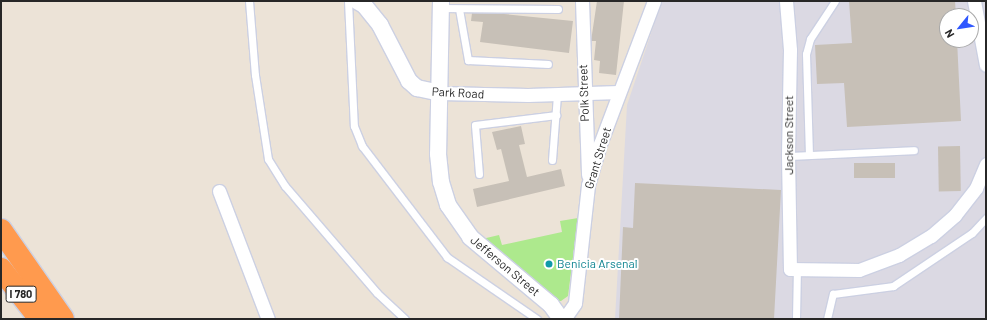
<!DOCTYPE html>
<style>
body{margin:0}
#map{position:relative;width:987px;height:320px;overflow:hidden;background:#ece3d7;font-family:Barlow,sans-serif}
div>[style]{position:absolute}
.industrial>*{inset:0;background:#dbd9e3}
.green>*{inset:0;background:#ade98d}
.building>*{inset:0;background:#c7c0b7;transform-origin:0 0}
.roads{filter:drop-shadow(1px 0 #ccd0e2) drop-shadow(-1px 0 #ccd0e2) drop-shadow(0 1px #ccd0e2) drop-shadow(0 -1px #ccd0e2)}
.service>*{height:7px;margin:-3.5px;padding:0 3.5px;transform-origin:3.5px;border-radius:3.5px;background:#fff}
.minor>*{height:13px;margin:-6.5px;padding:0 6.5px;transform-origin:6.5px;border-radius:6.5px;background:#fff}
.tertiary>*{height:16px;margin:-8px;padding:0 8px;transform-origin:8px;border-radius:8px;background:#fff}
.motorway>*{height:22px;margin:-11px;padding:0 11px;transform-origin:11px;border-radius:11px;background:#ff9a4e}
.dots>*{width:11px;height:11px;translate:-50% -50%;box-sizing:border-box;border:2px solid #fff;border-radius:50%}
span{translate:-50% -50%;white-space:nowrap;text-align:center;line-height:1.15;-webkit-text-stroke:4px #fff;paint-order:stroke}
.shield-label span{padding:1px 3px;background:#fff;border:1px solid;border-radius:3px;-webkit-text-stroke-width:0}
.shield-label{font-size:11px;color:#272727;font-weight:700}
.street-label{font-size:12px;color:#272727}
.culture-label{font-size:12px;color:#0d838f}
.left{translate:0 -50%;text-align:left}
.frame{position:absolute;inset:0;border:2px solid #272727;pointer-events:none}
.north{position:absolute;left:939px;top:8px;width:40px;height:40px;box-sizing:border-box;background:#fff;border:1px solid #a9a9a9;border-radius:50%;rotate:240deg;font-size:11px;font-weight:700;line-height:16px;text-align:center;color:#272727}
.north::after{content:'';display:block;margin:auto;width:14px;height:18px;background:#3058ff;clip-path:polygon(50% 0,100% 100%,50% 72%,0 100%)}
</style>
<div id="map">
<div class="industrial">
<div style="clip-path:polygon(evenodd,662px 1px,986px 1px,986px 319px,615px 319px,627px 105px,662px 1px,947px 16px,971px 16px,971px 40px,947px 40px,947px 16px)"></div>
</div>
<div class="green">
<div style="clip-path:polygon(578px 218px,568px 296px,561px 301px,557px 301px,482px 239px,499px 235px,502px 245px,562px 232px,560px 221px)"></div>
</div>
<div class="building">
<div style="clip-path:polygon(597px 1px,624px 1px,616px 75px,599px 73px,600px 61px,594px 60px,596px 41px,591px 41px)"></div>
<div style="clip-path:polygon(849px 1px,955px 1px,956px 16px,947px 16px,947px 40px,957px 40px,961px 121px,847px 127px,844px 83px,817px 84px,815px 45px,852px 43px)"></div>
<div style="clip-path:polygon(472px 13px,504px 14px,573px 21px,569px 53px,480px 42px,483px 22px,471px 21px)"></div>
<div style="clip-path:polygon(521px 126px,525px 144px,519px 145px,527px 177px,561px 169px,565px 186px,477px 207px,473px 189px,509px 181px,501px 149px,497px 150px,492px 132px)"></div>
<div style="left:960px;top:146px;width:45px;height:22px;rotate:89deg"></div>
<div style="left:895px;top:163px;width:15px;height:41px;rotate:90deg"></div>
<div style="clip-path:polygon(635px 183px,781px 190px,774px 319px,619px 319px,623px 227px,633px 228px)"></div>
</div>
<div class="roads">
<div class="service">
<div style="left:249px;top:1px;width:74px;rotate:85.4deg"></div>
<div style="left:255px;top:75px;width:85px;rotate:81.2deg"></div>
<div style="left:268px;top:159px;width:32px;rotate:58deg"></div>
<div style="left:285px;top:186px;width:141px;rotate:49.3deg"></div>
<div style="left:377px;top:293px;width:38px;rotate:43deg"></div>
<div style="left:348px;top:1px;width:125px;rotate:87.3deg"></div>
<div style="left:354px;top:126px;width:22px;rotate:68deg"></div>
<div style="left:362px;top:146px;width:140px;rotate:52.6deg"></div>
<div style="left:447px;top:257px;width:109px;rotate:34.6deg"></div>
<div style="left:441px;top:8px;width:117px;rotate:0.5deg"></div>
<div style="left:459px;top:9px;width:52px;rotate:80deg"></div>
<div style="left:468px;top:60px;width:80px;rotate:2.9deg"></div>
<div style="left:809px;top:155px;width:101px;rotate:-91.7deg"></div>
<div style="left:806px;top:54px;width:16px;rotate:-75deg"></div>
<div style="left:810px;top:39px;width:45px;rotate:-56.7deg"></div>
<div style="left:788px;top:156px;width:126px;rotate:-2.7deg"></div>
<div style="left:552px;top:160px;width:65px;rotate:-85.6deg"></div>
<div style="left:479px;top:174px;width:49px;rotate:-94.7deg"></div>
<div style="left:475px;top:125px;width:82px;rotate:-7deg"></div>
<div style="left:796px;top:319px;width:50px;rotate:-88.9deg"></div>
<div style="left:827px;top:319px;width:26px;rotate:-77deg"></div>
<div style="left:833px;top:294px;width:61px;rotate:-7.6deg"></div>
<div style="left:893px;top:286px;width:95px;rotate:-33.9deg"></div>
<div style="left:972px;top:233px;width:21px;rotate:-47deg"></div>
</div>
<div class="minor">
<div style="left:582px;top:1px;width:174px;rotate:88deg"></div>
<div style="left:786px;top:1px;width:49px;rotate:85.3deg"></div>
<div style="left:790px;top:50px;width:106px;rotate:91.1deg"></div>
<div style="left:788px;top:156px;width:113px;rotate:89deg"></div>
<div style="left:790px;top:269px;width:69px;rotate:0.8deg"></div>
<div style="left:859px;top:270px;width:43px;rotate:-20.6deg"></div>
<div style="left:899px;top:255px;width:37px;rotate:-31deg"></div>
<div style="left:931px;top:236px;width:32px;rotate:-41deg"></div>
<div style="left:955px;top:215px;width:34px;rotate:-52deg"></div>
<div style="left:976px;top:188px;width:26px;rotate:-67deg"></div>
<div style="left:974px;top:1px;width:65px;rotate:79.4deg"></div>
<div style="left:440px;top:93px;width:88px;rotate:1.3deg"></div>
<div style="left:528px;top:95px;width:91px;rotate:-1.9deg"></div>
<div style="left:219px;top:191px;width:137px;rotate:69.1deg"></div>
<div style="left:564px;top:319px;width:19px;rotate:-55deg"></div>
<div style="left:575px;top:303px;width:119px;rotate:-83.7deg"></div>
<div style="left:588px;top:185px;width:43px;rotate:-73.7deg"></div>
<div style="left:600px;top:144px;width:153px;rotate:-69.3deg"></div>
</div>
<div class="tertiary">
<div style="left:357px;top:1px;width:8px;rotate:30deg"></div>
<div style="left:364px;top:5px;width:26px;rotate:51deg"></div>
<div style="left:380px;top:25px;width:63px;rotate:62.6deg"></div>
<div style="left:409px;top:81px;width:11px;rotate:41deg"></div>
<div style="left:417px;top:88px;width:24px;rotate:12deg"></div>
<div style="left:441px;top:1px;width:153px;rotate:91.1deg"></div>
<div style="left:438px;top:154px;width:28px;rotate:84deg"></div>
<div style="left:441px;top:182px;width:24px;rotate:73deg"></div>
<div style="left:448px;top:205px;width:39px;rotate:55deg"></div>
<div style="left:470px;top:237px;width:106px;rotate:40deg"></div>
<div style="left:551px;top:305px;width:17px;rotate:54deg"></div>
</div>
<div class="motorway">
<div style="left:1px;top:230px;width:108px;rotate:55.1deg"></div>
<div style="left:1px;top:269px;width:63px;rotate:52deg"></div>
</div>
</div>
<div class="dots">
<div style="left:549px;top:264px;background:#0f9aa8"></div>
</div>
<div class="shield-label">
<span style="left:21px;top:294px">I 780</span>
</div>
<div class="street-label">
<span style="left:458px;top:93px;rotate:3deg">Park Road</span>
<span style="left:584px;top:93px;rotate:-92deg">Polk Street</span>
<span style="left:789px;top:135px;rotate:-90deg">Jackson Street</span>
<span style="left:598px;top:158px;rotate:-73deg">Grant Street</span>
<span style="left:505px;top:266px;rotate:40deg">Jefferson Street</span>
</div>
<div class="culture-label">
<span class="left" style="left:557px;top:264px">Benicia Arsenal</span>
</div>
<div class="frame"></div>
<div class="north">N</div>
</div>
